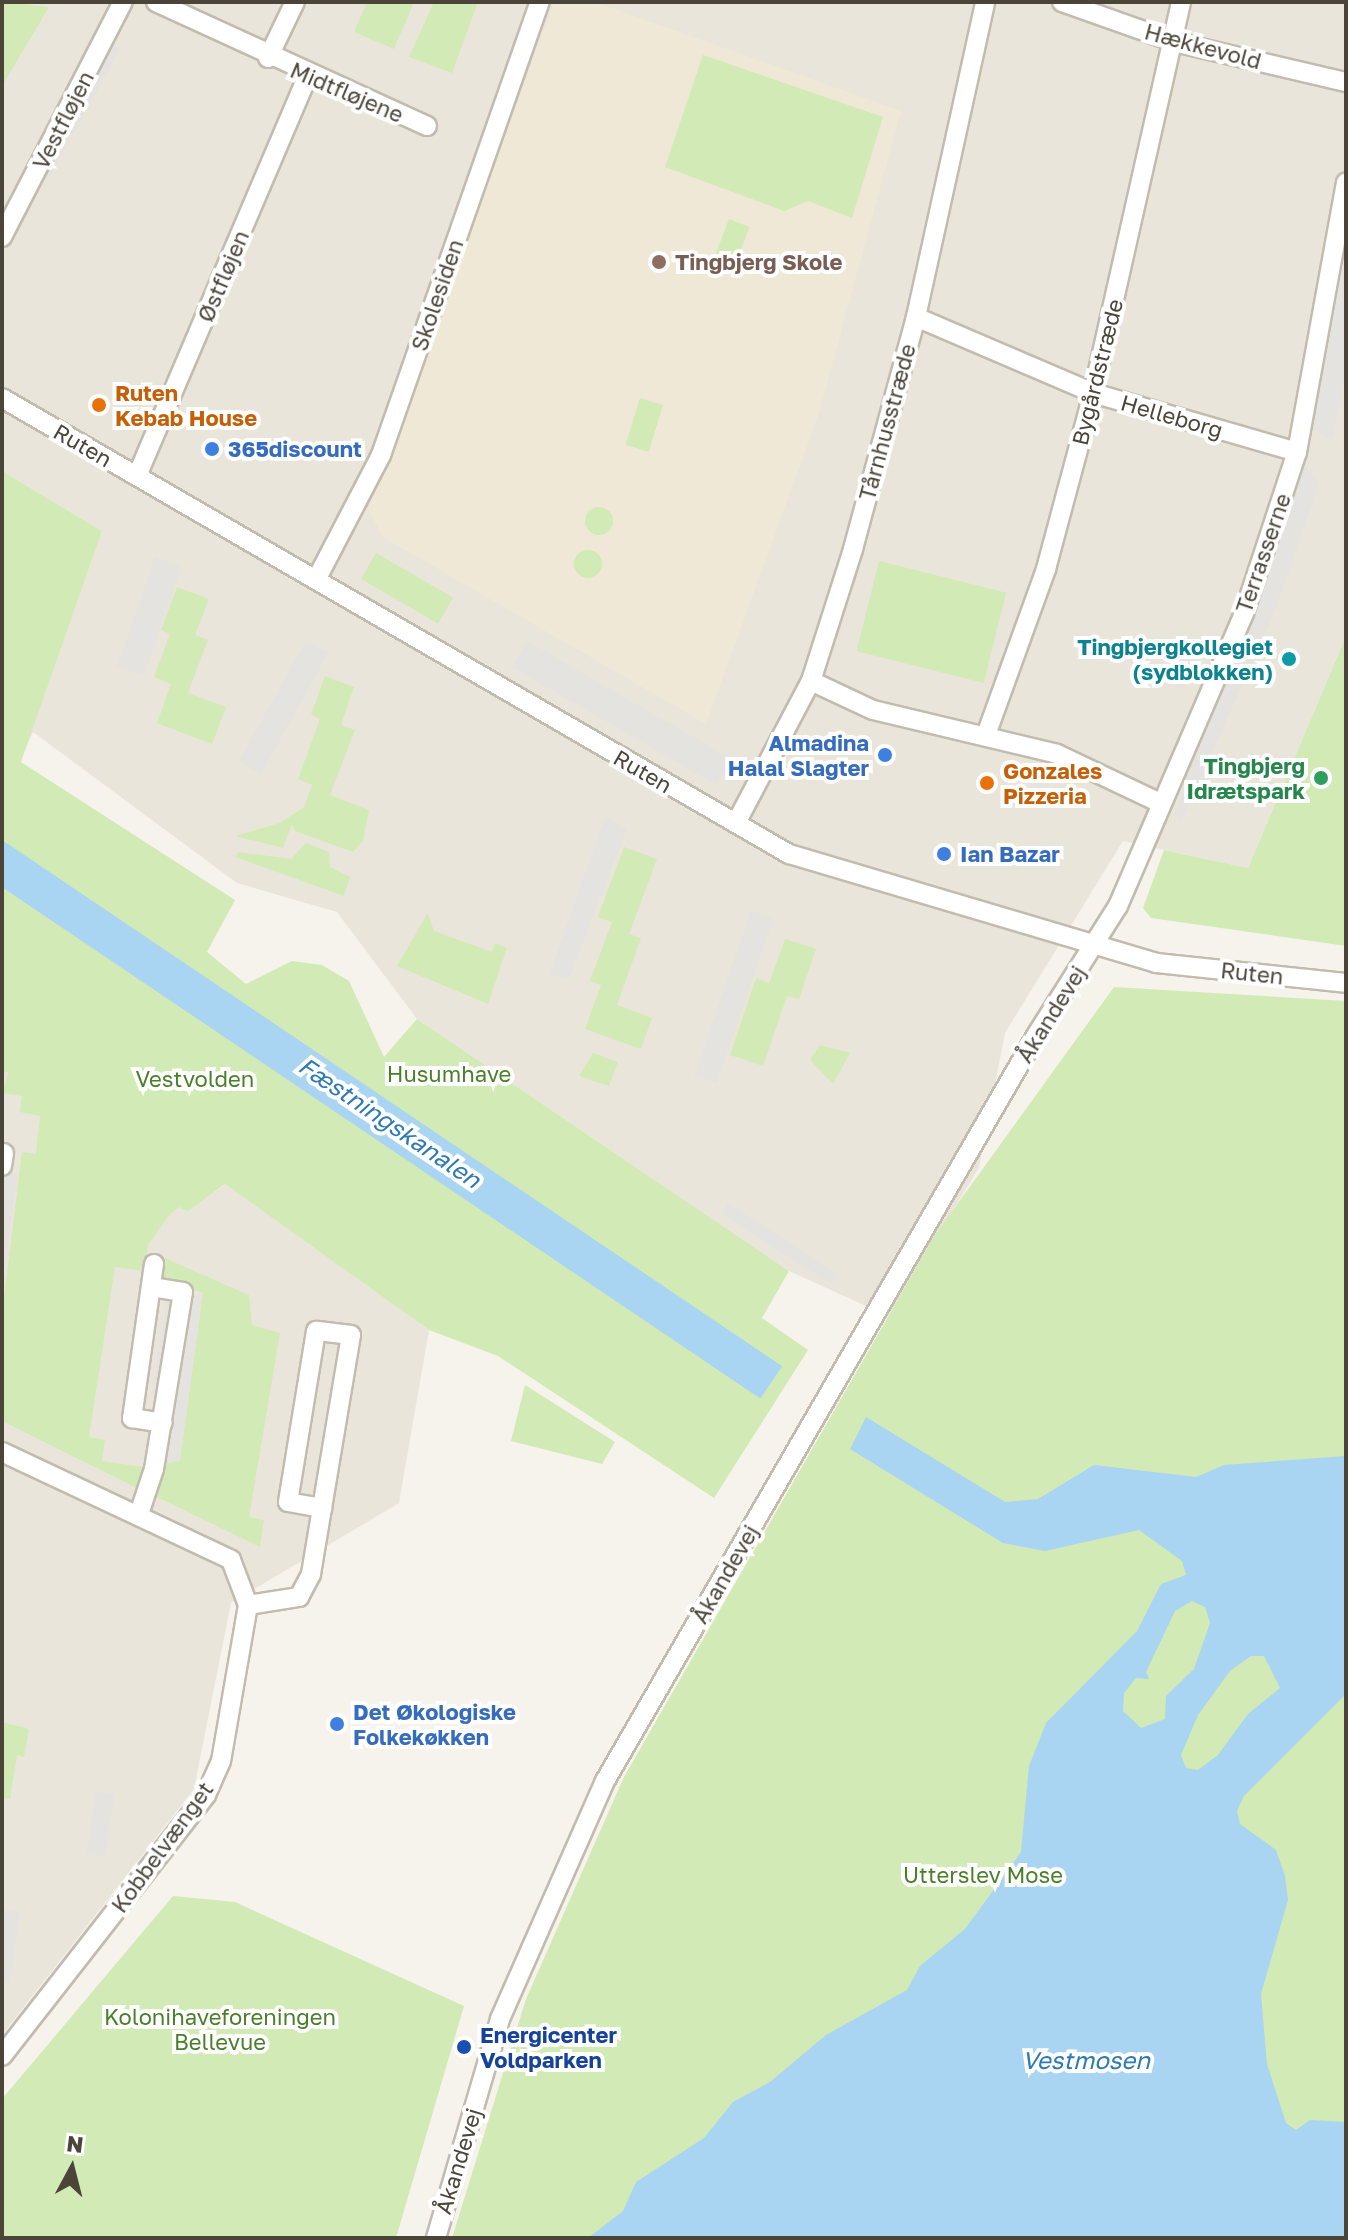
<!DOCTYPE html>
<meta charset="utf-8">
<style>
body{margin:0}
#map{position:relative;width:1348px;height:2240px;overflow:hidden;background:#f6f3ec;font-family:"Golos Text",sans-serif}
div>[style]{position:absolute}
.residential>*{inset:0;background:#eae5da}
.education>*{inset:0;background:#efe8d6}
.green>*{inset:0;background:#d2eab5;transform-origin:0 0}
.round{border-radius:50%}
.parking>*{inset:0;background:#e5e3e0;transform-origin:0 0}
.water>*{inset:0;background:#a9d4f2;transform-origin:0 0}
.roads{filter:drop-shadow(2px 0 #c2bbae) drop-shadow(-2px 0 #c2bbae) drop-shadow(0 2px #c2bbae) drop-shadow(0 -2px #c2bbae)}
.minor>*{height:18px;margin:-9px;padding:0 9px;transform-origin:9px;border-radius:9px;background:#fff}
.dots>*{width:22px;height:22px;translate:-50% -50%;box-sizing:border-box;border:4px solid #fff;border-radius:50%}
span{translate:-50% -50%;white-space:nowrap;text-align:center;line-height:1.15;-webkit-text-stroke:8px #fff;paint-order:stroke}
.street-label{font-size:22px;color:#4b4439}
.education-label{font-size:22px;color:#785e54;font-weight:700}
.left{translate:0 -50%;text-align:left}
.food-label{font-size:22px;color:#c56008;font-weight:700}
.shop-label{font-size:22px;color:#366cbe;font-weight:700}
.right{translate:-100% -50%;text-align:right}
.culture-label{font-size:22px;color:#0d838f;font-weight:700}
.leisure-label{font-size:22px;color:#27864d;font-weight:700}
.park-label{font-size:22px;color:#4a7f2a}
.transit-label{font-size:22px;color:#164399;font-weight:700}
.water-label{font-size:24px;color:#2e7ab2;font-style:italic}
.frame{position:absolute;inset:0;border:4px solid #4b4439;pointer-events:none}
.north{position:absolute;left:32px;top:2128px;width:80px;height:80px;-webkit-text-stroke:6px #fff;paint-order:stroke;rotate:7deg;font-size:22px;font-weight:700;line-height:32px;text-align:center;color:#4b4439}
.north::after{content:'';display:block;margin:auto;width:28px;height:36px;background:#4b4439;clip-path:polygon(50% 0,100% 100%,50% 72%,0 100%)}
</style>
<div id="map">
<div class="residential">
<div style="clip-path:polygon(2px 2px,1346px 2px,1346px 636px,1248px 868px,1123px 841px,1005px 1033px,979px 1168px,888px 1316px,789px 1271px,417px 1019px,337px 912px,237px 883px,33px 732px,20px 761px,102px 531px,2px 471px)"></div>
<div style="clip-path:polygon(2px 1065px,186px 1212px,226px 1184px,429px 1330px,399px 1503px,231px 1603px,194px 1789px,2px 2035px)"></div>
</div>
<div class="education">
<div style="clip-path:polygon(554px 2px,595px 2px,901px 111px,819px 413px,706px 724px,383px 537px,368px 509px)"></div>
</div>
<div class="green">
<div style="clip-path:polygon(2px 2px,49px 7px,2px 86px)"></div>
<div style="clip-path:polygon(367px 2px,414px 2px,394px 49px,354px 32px)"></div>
<div style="clip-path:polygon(434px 2px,478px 2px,452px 73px,409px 57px)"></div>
<div style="clip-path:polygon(703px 55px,883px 117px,852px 218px,808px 201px,784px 211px,665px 167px)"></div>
<div style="left:729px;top:219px;width:22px;height:48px;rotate:21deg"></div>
<div style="left:640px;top:398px;width:24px;height:49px;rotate:17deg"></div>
<div style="clip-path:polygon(2px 471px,102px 531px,21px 762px,235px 900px,207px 952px,246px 984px,292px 961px,322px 965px,349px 981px,384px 1057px,417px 1019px,789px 1271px,762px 1318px,808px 1350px,714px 1498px,498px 1356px,429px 1330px,225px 1184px,187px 1212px,179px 1207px,170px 1214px,148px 1245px,145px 1271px,115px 1267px,89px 1437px,105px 1440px,102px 1461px,143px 1467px,137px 1488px,2px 1421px,2px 1314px,22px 1152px,36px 1154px,40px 1116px,20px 1112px,22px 1096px,2px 1093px,9px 1071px,2px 1073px)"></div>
<div class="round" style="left:585px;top:507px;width:28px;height:28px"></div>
<div class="round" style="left:574px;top:550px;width:28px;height:28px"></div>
<div style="left:376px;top:553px;width:89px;height:30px;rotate:30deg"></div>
<div style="left:879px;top:561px;width:131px;height:93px;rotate:14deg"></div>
<div style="clip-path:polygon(177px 587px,209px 599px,195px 635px,208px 640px,188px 693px,226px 707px,212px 744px,157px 723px,171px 684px,154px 677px,170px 634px,161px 630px)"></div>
<div style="clip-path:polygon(1346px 636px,1346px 946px,1151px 918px,1143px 908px,1164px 850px,1248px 868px)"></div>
<div style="clip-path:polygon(325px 676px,354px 687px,341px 725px,355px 730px,330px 795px,369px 810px,363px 841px,353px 852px,295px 831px,292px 824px,283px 848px,235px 836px,280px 823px,304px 807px,312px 785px,298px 779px,320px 719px,311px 715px)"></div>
<div style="clip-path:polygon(306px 843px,329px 852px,330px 867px,350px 877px,344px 896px,235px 857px,238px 852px,291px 859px)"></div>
<div style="clip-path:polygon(624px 847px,657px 859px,629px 934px,641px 938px,617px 1005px,652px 1018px,641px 1049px,585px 1029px,601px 985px,590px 981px,612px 922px,598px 917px)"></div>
<div style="clip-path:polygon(428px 913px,434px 931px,492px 952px,495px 943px,507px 948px,488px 1004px,397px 966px)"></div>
<div style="clip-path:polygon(785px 939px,816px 949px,799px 999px,787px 996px,763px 1066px,730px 1055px,756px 978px,769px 983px)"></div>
<div style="clip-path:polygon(1114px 987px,1346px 1001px,1346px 2238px,452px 2238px,526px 1999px,624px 1777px,935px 1235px)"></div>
<div style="clip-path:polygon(820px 1045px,850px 1053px,833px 1084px,810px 1060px)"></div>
<div style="clip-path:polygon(593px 1053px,618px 1062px,609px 1086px,579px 1076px)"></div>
<div style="clip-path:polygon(160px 1256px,249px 1295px,252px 1325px,280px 1333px,249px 1517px,264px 1520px,260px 1547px,151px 1494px,161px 1465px,180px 1460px,203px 1292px,156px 1284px)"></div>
<div style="clip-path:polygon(525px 1385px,615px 1442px,602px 1464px,511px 1441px)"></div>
<div style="clip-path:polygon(2px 1722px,29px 1729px,24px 1757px,17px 1755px,10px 1799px,2px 1798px)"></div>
<div style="clip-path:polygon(173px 1896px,235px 1902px,464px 2006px,396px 2238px,2px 2238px,2px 2099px)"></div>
</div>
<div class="parking">
<div style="left:109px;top:42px;width:13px;height:150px;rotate:29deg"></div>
<div style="clip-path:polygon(1346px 251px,1346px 375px,1332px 440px,1312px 428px)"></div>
<div style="clip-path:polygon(1302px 462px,1319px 484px,1277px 606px,1182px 821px,1174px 814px,1186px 784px,1181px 776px)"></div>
<div style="left:155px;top:557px;width:28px;height:116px;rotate:19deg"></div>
<div style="left:306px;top:640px;width:26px;height:139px;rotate:29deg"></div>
<div style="left:527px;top:641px;width:236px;height:30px;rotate:30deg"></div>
<div style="clip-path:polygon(605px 817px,627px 829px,569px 979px,549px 975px)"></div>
<div style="left:751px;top:910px;width:24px;height:175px;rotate:19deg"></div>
<div style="clip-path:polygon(2px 1172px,18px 1175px,2px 1283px)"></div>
<div style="left:728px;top:1203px;width:131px;height:12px;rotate:33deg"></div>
<div style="clip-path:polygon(168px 1290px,202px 1297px,180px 1460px,161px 1465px,171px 1403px,152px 1394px)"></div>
<div style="left:96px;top:1791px;width:19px;height:64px;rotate:9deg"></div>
<div style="clip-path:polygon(2px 1910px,20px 1912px,10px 1983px,2px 1982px)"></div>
</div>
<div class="water">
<div style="left:2px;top:840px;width:941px;height:39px;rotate:34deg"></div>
<div style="clip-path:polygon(evenodd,866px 1417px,1005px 1502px,1038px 1499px,1094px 1465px,1196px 1477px,1224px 1465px,1346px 1456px,1346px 1694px,1244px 1796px,1237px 1811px,1240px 1824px,1276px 1850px,1285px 1876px,1288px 1900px,1261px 1994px,1267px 2064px,1286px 2123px,1296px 2130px,1310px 2120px,1346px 2122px,1346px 2238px,588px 2238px,623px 2211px,636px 2182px,704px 2138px,733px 2102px,770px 2082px,826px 2035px,907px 1990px,920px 1966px,965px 1929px,1021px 1852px,1029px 1766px,1046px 1723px,1137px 1631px,1161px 1584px,1186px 1575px,1182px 1561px,1139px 1530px,1045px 1551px,1003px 1543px,850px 1449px,866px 1417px,1192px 1601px,1205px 1607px,1210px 1623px,1194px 1669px,1166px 1696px,1165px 1719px,1141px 1728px,1123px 1711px,1124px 1693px,1136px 1678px,1149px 1679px,1146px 1672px,1175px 1611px,1192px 1601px,866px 1417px,1251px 1656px,1264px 1656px,1280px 1688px,1248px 1714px,1218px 1755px,1198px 1770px,1186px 1768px,1181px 1755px,1198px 1715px,1230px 1671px,1251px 1656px)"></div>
</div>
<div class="roads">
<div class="minor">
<div style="left:156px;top:2px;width:298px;rotate:24.6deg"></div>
<div style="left:1062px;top:2px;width:120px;rotate:19.5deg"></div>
<div style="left:1175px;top:42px;width:176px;rotate:13.2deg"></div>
<div style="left:268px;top:58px;width:62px;rotate:-64.3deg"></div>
<div style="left:2px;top:237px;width:264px;rotate:-62.8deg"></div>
<div style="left:916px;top:317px;width:193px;rotate:23.2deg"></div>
<div style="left:1093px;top:393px;width:212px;rotate:16.1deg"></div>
<div style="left:2px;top:398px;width:910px;rotate:30.09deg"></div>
<div style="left:789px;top:854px;width:383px;rotate:16.5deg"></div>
<div style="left:1156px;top:963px;width:191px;rotate:6deg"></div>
<div style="left:137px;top:476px;width:435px;rotate:-66.9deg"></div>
<div style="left:316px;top:580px;width:141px;rotate:-62.5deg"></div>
<div style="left:381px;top:455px;width:480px;rotate:-70.7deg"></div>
<div style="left:811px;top:681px;width:68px;rotate:25.1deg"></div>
<div style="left:873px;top:710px;width:189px;rotate:13.4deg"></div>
<div style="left:1057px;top:754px;width:112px;rotate:25.4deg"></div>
<div style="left:986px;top:735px;width:177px;rotate:-70.1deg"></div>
<div style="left:1046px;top:569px;width:182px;rotate:-75deg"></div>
<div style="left:1093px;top:393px;width:401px;rotate:-77.3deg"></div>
<div style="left:736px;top:823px;width:161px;rotate:-62.2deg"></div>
<div style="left:811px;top:681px;width:139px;rotate:-72.3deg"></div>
<div style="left:853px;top:549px;width:240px;rotate:-74.8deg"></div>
<div style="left:916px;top:317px;width:322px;rotate:-77.6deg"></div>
<div style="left:2px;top:1166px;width:13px;rotate:-81deg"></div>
<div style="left:154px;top:1264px;width:156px;rotate:98.1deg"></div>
<div style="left:132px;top:1418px;width:31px;rotate:9deg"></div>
<div style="left:2px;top:1452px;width:253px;rotate:25.2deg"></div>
<div style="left:231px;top:1560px;width:48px;rotate:69.3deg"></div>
<div style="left:248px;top:1605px;width:158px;rotate:99.8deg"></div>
<div style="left:221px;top:1761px;width:37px;rotate:114deg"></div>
<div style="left:206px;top:1795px;width:331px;rotate:128deg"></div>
<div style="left:139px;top:1514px;width:47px;rotate:-71.6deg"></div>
<div style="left:154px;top:1469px;width:179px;rotate:-80.7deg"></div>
<div style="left:183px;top:1292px;width:32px;rotate:-171deg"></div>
<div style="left:248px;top:1605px;width:52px;rotate:-8.9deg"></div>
<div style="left:299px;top:1597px;width:26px;rotate:-62deg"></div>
<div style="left:311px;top:1574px;width:242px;rotate:-80.5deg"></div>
<div style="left:351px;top:1335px;width:35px;rotate:-173deg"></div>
<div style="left:316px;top:1331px;width:173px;rotate:99.3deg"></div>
<div style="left:288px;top:1502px;width:35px;rotate:10deg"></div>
<div style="left:436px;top:2238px;width:228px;rotate:-73.7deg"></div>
<div style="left:500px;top:2019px;width:260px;rotate:-66.2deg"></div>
<div style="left:605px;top:1781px;width:863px;rotate:-59.96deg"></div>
<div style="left:1037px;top:1034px;width:151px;rotate:-57.7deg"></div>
<div style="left:1118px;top:906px;width:319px;rotate:-66.7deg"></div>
<div style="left:1244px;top:613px;width:169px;rotate:-71.8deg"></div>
<div style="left:1297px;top:452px;width:274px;rotate:-79.7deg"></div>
</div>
</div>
<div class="dots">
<div style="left:659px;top:262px;background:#8d6e63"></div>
<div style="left:99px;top:405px;background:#e8710a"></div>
<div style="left:212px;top:449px;background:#3f7fe0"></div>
<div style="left:1289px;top:659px;background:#0f9aa8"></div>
<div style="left:885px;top:755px;background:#3f7fe0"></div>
<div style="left:1321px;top:778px;background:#2e9e5b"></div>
<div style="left:987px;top:783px;background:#e8710a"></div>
<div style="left:944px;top:854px;background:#3f7fe0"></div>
<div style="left:337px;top:1724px;background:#3f7fe0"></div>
<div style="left:464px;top:2047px;background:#1a4fb4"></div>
</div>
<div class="street-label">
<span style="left:1203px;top:46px;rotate:15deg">Hækkevold</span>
<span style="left:347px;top:92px;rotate:23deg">Midtfløjene</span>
<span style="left:63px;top:120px;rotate:-63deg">Vestfløjen</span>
<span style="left:223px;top:276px;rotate:-67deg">Østfløjen</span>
<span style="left:437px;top:295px;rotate:-71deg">Skolesiden</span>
<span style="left:1097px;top:372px;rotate:-76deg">Bygårdstræde</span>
<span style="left:1172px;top:416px;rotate:16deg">Helleborg</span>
<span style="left:887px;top:422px;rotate:-75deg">Tårnhusstræde</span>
<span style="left:83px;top:445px;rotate:30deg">Ruten</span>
<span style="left:1263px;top:553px;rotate:-71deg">Terrasserne</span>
<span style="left:643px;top:771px;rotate:30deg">Ruten</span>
<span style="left:1252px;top:973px;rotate:6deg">Ruten</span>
<span style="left:1051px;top:1014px;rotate:-58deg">Åkandevej</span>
<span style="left:725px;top:1574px;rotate:-60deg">Åkandevej</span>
<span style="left:162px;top:1847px;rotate:-54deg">Kobbelvænget</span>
<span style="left:458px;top:2161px;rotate:-73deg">Åkandevej</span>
</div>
<div class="education-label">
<span class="left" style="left:675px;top:262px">Tingbjerg Skole</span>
</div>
<div class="food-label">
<span class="left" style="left:115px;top:405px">Ruten<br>Kebab House</span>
<span class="left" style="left:1003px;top:783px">Gonzales<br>Pizzeria</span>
</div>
<div class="shop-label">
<span class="left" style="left:228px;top:449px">365discount</span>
<span class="right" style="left:869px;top:755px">Almadina<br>Halal Slagter</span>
<span class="left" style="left:960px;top:854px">Ian Bazar</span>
<span class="left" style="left:353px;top:1724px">Det Økologiske<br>Folkekøkken</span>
</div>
<div class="culture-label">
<span class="right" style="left:1273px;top:659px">Tingbjergkollegiet<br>(sydblokken)</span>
</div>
<div class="leisure-label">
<span class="right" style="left:1305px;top:778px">Tingbjerg<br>Idrætspark</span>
</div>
<div class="park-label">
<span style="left:449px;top:1074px">Husumhave</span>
<span style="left:195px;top:1079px">Vestvolden</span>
<span style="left:983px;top:1875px">Utterslev Mose</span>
<span style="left:220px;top:2029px">Kolonihaveforeningen<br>Bellevue</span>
</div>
<div class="transit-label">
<span class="left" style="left:480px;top:2047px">Energicenter<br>Voldparken</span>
</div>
<div class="water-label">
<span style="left:390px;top:1122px;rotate:34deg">Fæstningskanalen</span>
<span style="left:1086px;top:2060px">Vestmosen</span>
</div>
<div class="frame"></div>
<div class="north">N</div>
</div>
